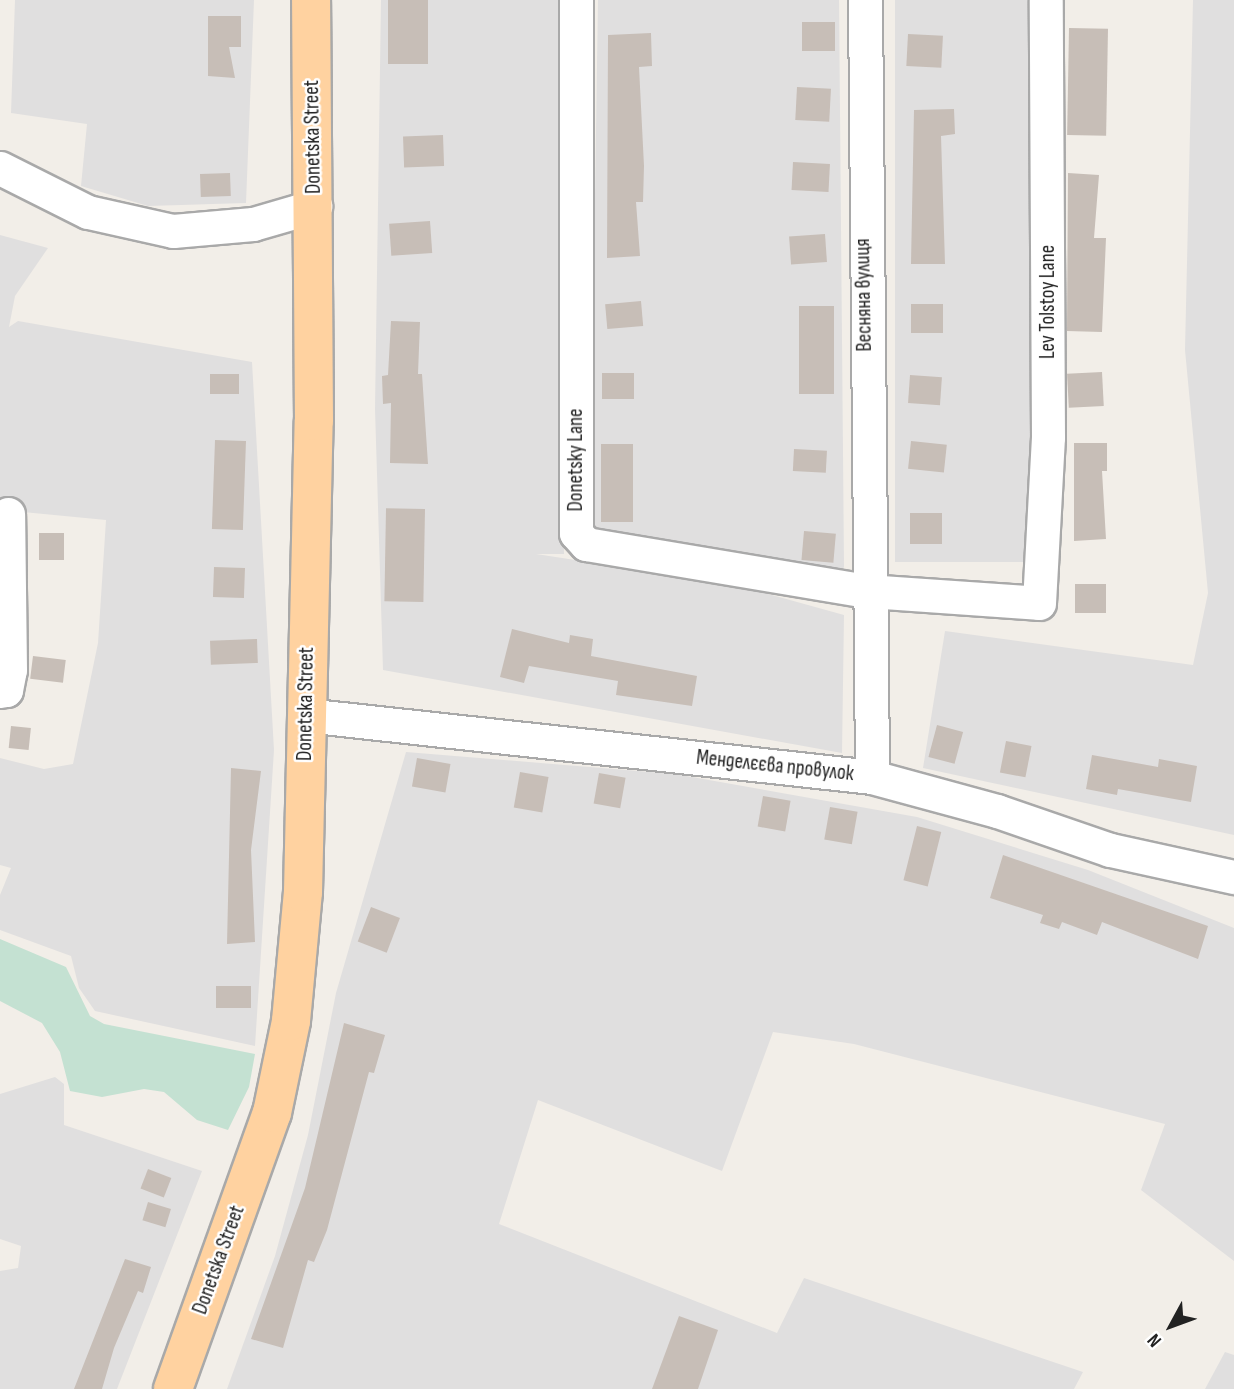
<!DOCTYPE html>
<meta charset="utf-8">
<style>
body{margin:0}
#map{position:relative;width:1234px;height:1389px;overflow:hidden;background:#f2eee8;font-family:"Sofia Sans Condensed",sans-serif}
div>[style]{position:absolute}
.residential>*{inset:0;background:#e0dfdf;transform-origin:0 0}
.wetland>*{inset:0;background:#c4e1d2}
.building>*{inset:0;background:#c7beb7;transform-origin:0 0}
.roads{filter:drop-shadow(2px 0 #a9a9a9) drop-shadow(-2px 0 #a9a9a9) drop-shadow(0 2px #a9a9a9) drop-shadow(0 -2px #a9a9a9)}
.minor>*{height:33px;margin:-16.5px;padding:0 16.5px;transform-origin:16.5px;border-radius:16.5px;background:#fff}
.major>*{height:38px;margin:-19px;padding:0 19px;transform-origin:19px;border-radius:19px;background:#ffd2a0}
span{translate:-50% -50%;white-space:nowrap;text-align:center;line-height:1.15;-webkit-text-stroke:5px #fff;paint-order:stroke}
.street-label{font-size:21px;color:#222}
.north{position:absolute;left:1136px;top:1291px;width:70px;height:70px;-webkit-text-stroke:5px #fff;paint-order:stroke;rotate:229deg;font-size:19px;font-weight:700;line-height:28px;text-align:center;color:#222}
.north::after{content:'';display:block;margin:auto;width:24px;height:32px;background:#222;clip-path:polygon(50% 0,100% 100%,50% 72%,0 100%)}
</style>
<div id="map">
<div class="residential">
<div style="clip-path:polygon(15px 0,254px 0,246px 203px,148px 206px,81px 186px,87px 124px,11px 113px)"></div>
<div style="clip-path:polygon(381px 0,562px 0,558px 133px,564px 554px,536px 554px,732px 584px,844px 615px,842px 753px,383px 670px,375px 409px)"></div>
<div style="clip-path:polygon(598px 0,839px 0,844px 567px,839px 575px,590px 532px)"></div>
<div style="left:895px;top:0;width:137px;height:562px"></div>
<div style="clip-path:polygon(1193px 0,1234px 0,1234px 835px,923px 768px,945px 631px,1193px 665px,1208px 593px,1185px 350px)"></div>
<div style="clip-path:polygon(0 235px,48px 248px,15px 296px,9px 327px,18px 321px,252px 362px,274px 750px,255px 1046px,95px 1011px,79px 988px,71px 956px,0 930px,0 895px,11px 868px,0 865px,0 758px,44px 769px,73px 764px,98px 643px,106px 520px,23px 512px,0 664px)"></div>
<div style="clip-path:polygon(406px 752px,675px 774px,917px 817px,1088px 870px,1234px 928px,1234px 1261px,1141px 1190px,1165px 1124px,854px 1044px,773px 1032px,722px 1171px,538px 1100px,499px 1224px,777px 1333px,804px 1278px,1083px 1372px,1074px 1389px,227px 1389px,275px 1256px,308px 1135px,336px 993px)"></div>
<div style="clip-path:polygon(55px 1077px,64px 1084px,64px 1125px,202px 1171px,117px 1389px,0 1389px,0 1271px,18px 1268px,21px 1246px,0 1239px,0 1094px)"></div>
<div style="clip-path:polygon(1225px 1352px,1234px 1355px,1234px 1389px,1205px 1389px)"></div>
</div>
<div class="wetland">
<div style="clip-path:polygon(0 939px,66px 967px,90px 1016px,104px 1024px,255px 1054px,249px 1087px,228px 1130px,197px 1120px,164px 1092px,144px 1089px,102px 1097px,70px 1091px,60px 1052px,42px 1023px,0 1001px)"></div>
</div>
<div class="building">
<div style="left:388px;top:0;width:40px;height:64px"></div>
<div style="clip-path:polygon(208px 16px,241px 16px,241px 47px,229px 47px,235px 78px,208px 76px)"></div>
<div style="left:802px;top:22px;width:33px;height:29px"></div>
<div style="left:1069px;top:28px;width:39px;height:107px;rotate:1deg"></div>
<div style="clip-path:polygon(651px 33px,652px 66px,639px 67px,644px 166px,643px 202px,636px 202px,640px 256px,607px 258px,608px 35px)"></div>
<div style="left:908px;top:34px;width:35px;height:32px;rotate:3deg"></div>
<div style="left:797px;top:87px;width:34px;height:33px;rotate:3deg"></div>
<div style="clip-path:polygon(954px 109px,955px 134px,941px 136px,945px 264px,911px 264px,914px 110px)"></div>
<div style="left:443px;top:135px;width:31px;height:40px;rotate:88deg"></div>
<div style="left:793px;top:162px;width:37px;height:28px;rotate:3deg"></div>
<div style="left:230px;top:173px;width:23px;height:30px;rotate:88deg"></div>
<div style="clip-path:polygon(1068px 173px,1099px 175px,1094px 238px,1106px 238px,1102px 332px,1067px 331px)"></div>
<div style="left:430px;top:221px;width:32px;height:41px;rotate:86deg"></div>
<div style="left:825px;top:234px;width:28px;height:36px;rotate:86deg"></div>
<div style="left:641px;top:301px;width:25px;height:36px;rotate:85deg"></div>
<div style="left:911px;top:304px;width:32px;height:29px"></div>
<div style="left:799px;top:306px;width:35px;height:88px"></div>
<div style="clip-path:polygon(391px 321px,420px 322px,418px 374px,422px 374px,428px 464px,390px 463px,391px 403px,383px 404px,382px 376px,388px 375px)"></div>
<div style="left:1102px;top:372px;width:34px;height:35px;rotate:87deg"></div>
<div style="left:602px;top:373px;width:32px;height:26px"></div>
<div style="left:210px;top:374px;width:29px;height:20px"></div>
<div style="left:910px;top:375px;width:32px;height:28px;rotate:4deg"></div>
<div style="left:215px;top:440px;width:31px;height:89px;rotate:2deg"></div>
<div style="left:911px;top:441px;width:36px;height:28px;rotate:6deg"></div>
<div style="clip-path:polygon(1074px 443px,1107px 443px,1107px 471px,1102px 471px,1106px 539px,1074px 541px)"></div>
<div style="left:601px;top:444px;width:32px;height:78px"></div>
<div style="left:794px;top:449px;width:33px;height:22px;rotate:3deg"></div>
<div style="left:425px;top:509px;width:93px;height:39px;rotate:91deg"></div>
<div style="left:910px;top:513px;width:32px;height:31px"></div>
<div style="left:804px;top:531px;width:32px;height:29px;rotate:5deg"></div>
<div style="left:39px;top:533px;width:25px;height:27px"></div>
<div style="left:214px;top:567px;width:31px;height:30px;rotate:2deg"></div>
<div style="left:1106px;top:584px;width:29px;height:31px;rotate:90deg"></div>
<div style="clip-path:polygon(512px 629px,569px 643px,570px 635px,593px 639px,591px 656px,697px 676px,692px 706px,616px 695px,618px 681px,529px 666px,524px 683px,500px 677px)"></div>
<div style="left:257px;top:639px;width:24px;height:47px;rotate:88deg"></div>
<div style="left:33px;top:656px;width:33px;height:23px;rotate:7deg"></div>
<div style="left:937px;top:725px;width:27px;height:33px;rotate:15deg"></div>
<div style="left:11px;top:726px;width:20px;height:22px;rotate:6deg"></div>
<div style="left:1006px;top:741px;width:26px;height:32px;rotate:11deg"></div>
<div style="clip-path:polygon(1092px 755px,1158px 767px,1159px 759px,1197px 766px,1191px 802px,1118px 789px,1117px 795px,1086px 789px)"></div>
<div style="left:417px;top:758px;width:34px;height:29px;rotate:10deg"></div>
<div style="clip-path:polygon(231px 768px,261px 771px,251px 850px,255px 942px,227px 944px)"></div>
<div style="left:520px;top:772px;width:29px;height:36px;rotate:10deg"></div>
<div style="left:599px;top:773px;width:27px;height:31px;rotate:10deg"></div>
<div style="left:763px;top:796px;width:28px;height:31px;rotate:10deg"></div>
<div style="left:830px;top:807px;width:28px;height:33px;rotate:10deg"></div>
<div style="left:917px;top:826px;width:25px;height:56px;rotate:14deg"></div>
<div style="clip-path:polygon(1003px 855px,1208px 926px,1198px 959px,1102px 922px,1097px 935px,1062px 922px,1059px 929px,1040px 923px,1043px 915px,990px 898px)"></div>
<div style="left:371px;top:907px;width:31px;height:37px;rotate:21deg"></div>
<div style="left:216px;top:986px;width:35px;height:22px"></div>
<div style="clip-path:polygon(344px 1023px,385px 1035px,374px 1073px,369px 1072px,327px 1230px,314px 1262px,308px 1260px,283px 1348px,251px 1339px,305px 1188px)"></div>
<div style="left:148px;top:1169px;width:25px;height:21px;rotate:21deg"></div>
<div style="left:148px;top:1202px;width:24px;height:19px;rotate:17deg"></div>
<div style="clip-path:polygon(125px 1259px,151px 1267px,143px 1293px,138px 1291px,114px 1348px,102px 1389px,74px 1389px)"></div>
<div style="clip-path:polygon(679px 1316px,718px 1330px,698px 1389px,652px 1389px)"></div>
</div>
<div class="roads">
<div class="minor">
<div style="left:576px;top:0;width:533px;rotate:90deg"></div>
<div style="left:576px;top:533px;width:15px;rotate:48deg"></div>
<div style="left:586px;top:544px;width:286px;rotate:9.5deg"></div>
<div style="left:868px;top:591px;width:171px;rotate:4deg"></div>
<div style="left:1039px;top:603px;width:166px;rotate:-86.9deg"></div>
<div style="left:1048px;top:437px;width:437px;rotate:-90.3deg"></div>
<div style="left:865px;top:0;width:777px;rotate:89.48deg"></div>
<div style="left:0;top:168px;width:98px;rotate:26.6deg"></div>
<div style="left:88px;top:212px;width:87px;rotate:12.6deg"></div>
<div style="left:173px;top:231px;width:80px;rotate:-5deg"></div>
<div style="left:253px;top:224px;width:65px;rotate:-16.2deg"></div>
<div style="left:0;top:691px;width:6px;rotate:-9deg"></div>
<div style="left:6px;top:690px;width:20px;rotate:-79deg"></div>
<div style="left:10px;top:670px;width:156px;rotate:-90.7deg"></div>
<div style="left:305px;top:715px;width:570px;rotate:6.24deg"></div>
<div style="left:872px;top:777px;width:130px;rotate:15.2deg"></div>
<div style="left:997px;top:811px;width:120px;rotate:19deg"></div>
<div style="left:1110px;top:850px;width:127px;rotate:12.3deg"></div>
</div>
<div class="major">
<div style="left:173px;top:1389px;width:293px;rotate:-70.3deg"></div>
<div style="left:272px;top:1113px;width:94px;rotate:-78.3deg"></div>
<div style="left:291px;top:1021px;width:130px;rotate:-84.7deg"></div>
<div style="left:303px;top:892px;width:471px;rotate:-88.7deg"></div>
<div style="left:314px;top:421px;width:421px;rotate:-90.4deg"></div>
</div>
</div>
<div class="street-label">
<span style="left:313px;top:137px;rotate:-91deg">Donetska Street</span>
<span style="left:864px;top:295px;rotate:-91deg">Весняна вулиця</span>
<span style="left:1048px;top:302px;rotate:-90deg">Lev Tolstoy Lane</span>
<span style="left:576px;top:460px;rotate:-90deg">Donetsky Lane</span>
<span style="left:306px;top:704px;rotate:-89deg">Donetska Street</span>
<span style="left:775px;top:766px;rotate:6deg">Менделєєва провулок</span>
<span style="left:219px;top:1260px;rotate:-70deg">Donetska Street</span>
</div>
<div class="north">N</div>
</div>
